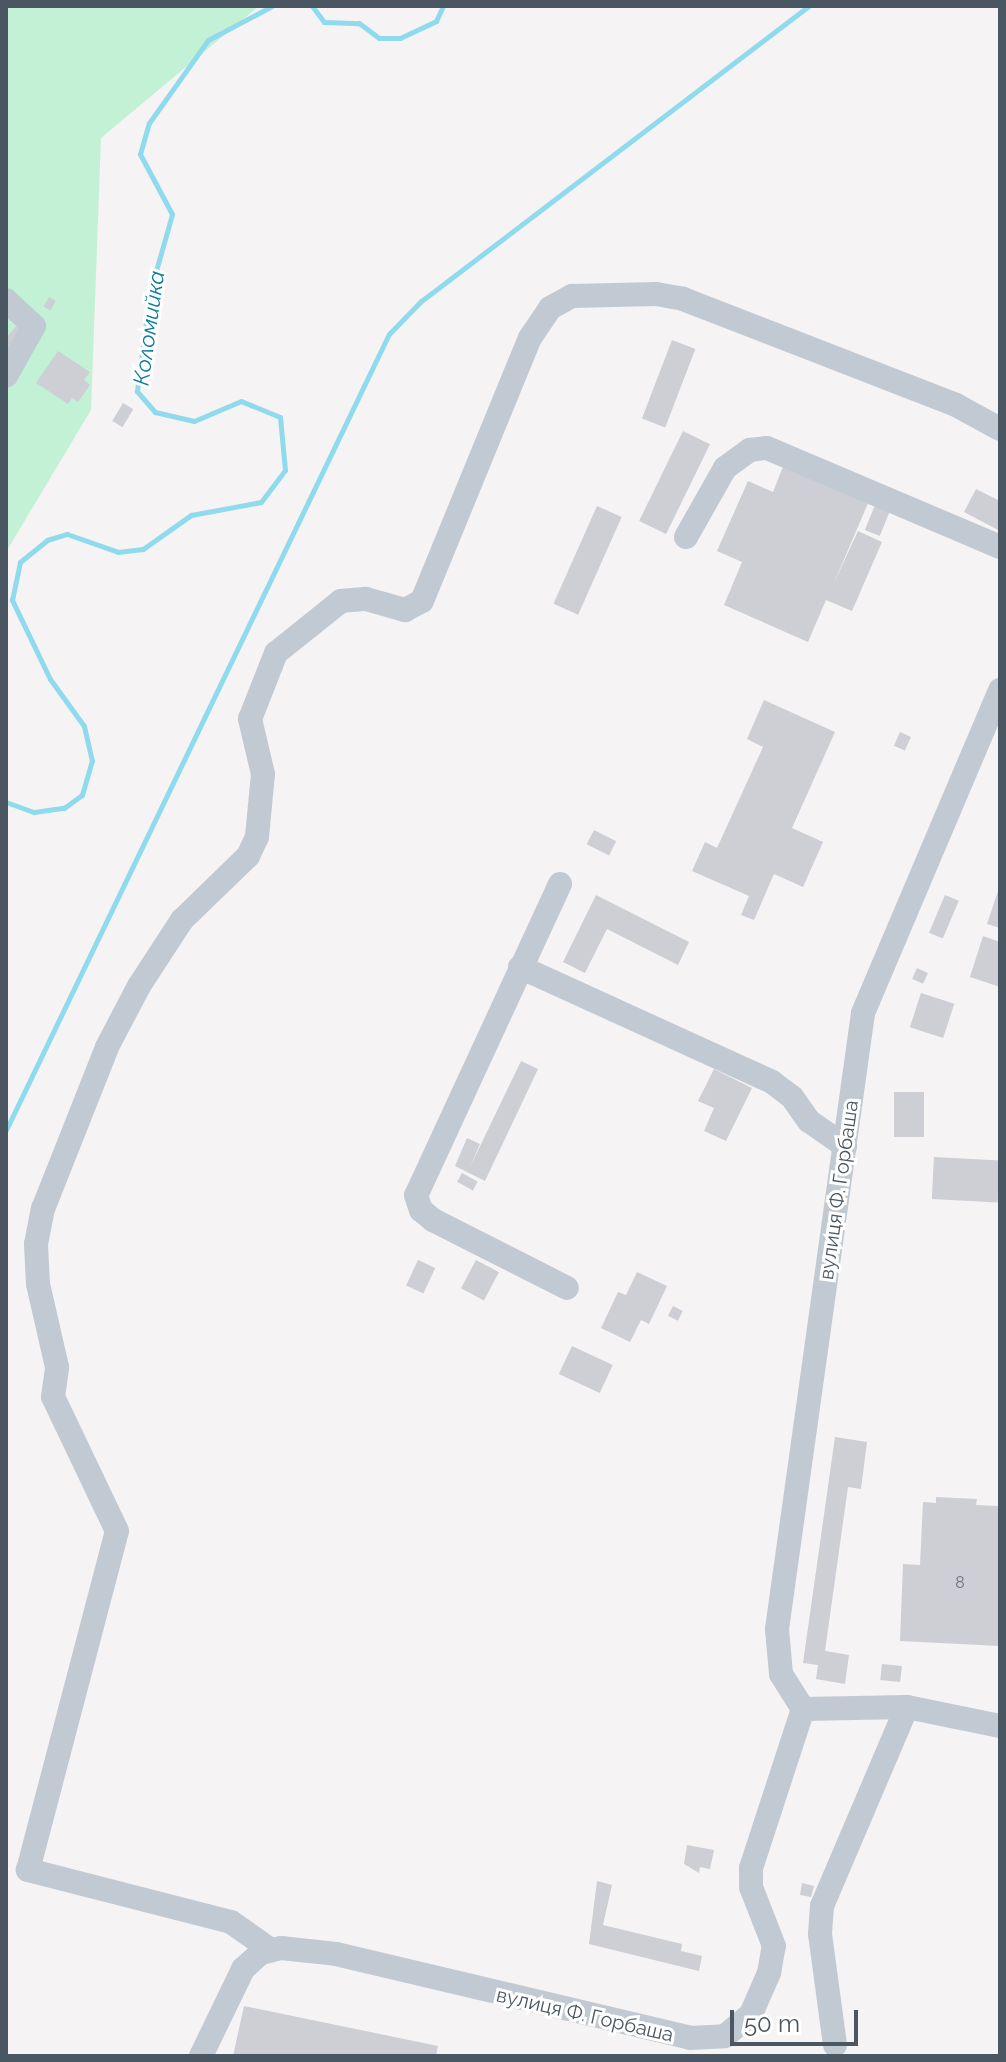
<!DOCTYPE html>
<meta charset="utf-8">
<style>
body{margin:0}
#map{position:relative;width:1006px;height:2062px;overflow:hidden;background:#f5f3f3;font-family:Raleway,sans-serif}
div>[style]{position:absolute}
.green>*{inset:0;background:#c3f1d5}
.stream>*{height:5px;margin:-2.5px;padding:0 2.5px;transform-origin:2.5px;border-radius:2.5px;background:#90daee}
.building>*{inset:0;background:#cdcfd5;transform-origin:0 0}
.minor>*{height:24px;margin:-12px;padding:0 12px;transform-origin:12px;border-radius:12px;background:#c1cad2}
span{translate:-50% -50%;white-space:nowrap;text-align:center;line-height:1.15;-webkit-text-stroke:6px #fff;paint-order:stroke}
.number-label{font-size:16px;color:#6b747e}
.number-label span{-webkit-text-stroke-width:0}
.street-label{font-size:20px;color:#4a5661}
.water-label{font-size:22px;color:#0c7c9b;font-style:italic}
.frame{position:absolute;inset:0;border:8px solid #4a5661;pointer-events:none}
.scale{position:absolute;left:730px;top:2010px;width:128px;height:36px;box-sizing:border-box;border:4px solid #4a5661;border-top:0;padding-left:10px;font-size:24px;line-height:28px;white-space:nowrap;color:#4a5661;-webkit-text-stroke:6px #fff;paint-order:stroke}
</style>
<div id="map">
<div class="green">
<div style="clip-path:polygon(6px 6px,259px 6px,101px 138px,91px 410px,6px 552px)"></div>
</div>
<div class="stream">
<div style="left:312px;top:6px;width:20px;rotate:53deg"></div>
<div style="left:324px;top:22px;width:35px;rotate:2deg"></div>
<div style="left:359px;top:23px;width:25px;rotate:37deg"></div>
<div style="left:379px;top:38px;width:21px"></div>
<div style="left:400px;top:38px;width:40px;rotate:-25deg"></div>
<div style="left:436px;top:21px;width:17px;rotate:-65deg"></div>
<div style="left:6px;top:802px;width:30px;rotate:20deg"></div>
<div style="left:34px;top:812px;width:30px;rotate:-8deg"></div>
<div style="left:64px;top:808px;width:22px;rotate:-36deg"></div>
<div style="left:82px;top:795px;width:35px;rotate:-74deg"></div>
<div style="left:92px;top:761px;width:36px;rotate:-103deg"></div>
<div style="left:84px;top:726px;width:58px;rotate:-125.9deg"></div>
<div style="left:50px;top:679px;width:88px;rotate:-115.7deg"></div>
<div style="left:12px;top:600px;width:39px;rotate:-78deg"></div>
<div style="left:20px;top:562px;width:35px;rotate:-39deg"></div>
<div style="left:47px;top:540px;width:21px;rotate:-17deg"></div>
<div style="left:67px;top:534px;width:54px;rotate:19.4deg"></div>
<div style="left:118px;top:552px;width:25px;rotate:-7deg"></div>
<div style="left:143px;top:549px;width:59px;rotate:-35.3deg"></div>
<div style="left:191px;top:515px;width:71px;rotate:-10.5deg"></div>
<div style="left:261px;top:502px;width:40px;rotate:-53deg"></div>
<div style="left:285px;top:470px;width:53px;rotate:-95.4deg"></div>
<div style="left:280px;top:417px;width:42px;rotate:-157.7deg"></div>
<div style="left:241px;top:401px;width:51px;rotate:156.9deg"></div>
<div style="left:194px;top:421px;width:40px;rotate:-167deg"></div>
<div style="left:155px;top:412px;width:28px;rotate:-131deg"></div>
<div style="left:137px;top:391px;width:100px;rotate:-82.5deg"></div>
<div style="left:150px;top:292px;width:81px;rotate:-74.2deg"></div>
<div style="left:172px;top:214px;width:68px;rotate:-118.1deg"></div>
<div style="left:140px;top:154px;width:32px;rotate:-74deg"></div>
<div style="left:149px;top:123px;width:102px;rotate:-54.6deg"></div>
<div style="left:208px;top:40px;width:72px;rotate:-28deg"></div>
<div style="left:6px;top:1130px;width:883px;rotate:-64.31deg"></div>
<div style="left:389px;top:334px;width:45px;rotate:-45.9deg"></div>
<div style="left:420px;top:302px;width:489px;rotate:-37.3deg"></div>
</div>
<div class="building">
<div style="left:49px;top:297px;width:8px;height:11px;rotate:30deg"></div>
<div style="clip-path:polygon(18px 324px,27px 330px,6px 356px,6px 338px)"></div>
<div style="left:672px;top:340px;width:25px;height:84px;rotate:21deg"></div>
<div style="clip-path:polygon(58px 351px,90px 372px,84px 380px,90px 385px,78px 402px,72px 398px,68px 404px,36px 383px)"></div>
<div style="left:123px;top:403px;width:12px;height:21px;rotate:31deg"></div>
<div style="left:683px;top:431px;width:30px;height:100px;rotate:26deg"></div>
<div style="clip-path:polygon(784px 464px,869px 501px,833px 585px,858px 531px,882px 542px,852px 611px,826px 600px,808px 642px,724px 605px,742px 562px,717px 551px,748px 481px,773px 492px)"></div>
<div style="clip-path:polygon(976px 489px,1000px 501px,1000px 531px,964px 512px)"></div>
<div style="left:875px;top:505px;width:16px;height:27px;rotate:22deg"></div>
<div style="left:597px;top:506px;width:27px;height:107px;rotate:24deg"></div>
<div style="clip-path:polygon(764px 700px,835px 732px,792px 828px,823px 842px,803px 887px,774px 874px,754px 920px,741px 915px,749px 896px,692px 871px,705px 842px,717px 848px,763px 747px,747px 739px)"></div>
<div style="left:900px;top:732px;width:12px;height:15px;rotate:24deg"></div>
<div style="left:594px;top:830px;width:25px;height:16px;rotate:27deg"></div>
<div style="clip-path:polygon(999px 888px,1000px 888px,1000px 928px,987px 924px)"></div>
<div style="clip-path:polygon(596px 895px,689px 942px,678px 965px,607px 929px,585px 973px,563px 962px)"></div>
<div style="left:945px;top:895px;width:15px;height:41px;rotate:23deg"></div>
<div style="clip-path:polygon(983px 936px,1000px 942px,1000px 987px,970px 977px)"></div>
<div style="left:917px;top:968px;width:12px;height:12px;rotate:24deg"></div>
<div style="left:921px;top:993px;width:35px;height:36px;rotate:18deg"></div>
<div style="clip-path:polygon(521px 1061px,538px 1069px,485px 1181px,455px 1166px,467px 1138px,480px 1144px,470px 1167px)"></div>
<div style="clip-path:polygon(714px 1069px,752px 1088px,726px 1141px,704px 1131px,714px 1108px,698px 1101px)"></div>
<div style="left:894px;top:1092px;width:30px;height:45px"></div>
<div style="left:934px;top:1157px;width:66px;height:42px;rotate:3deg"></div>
<div style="left:462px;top:1173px;width:18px;height:10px;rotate:29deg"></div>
<div style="left:418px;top:1260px;width:19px;height:28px;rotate:25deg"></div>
<div style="left:476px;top:1260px;width:26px;height:32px;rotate:28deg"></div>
<div style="clip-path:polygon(637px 1272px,667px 1286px,649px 1324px,641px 1320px,630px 1342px,601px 1328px,618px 1292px,626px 1295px)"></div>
<div style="left:673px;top:1306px;width:11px;height:11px;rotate:27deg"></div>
<div style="left:572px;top:1346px;width:45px;height:31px;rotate:25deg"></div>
<div style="clip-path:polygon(835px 1437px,867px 1442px,861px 1489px,848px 1487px,825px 1651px,849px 1655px,845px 1684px,816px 1679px,818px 1665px,803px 1663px)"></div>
<div style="clip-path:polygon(936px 1497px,977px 1499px,976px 1505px,1000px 1506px,1000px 1646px,900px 1641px,903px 1564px,920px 1565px,923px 1502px,936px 1503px)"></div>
<div style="left:882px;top:1664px;width:20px;height:16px;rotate:6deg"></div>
<div style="clip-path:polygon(687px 1845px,714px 1850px,710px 1869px,700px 1867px,699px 1873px,684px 1864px)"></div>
<div style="clip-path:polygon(597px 1881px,612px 1885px,603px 1925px,682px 1944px,681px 1951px,702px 1956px,699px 1971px,589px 1944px)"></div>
<div style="clip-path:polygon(802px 1883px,814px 1886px,811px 1897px,800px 1895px)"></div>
<div style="clip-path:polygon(244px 2006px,438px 2046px,436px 2056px,233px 2056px)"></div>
</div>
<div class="minor">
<div style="left:6px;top:300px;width:38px;rotate:43deg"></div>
<div style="left:34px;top:326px;width:57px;rotate:119.2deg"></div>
<div style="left:686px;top:537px;width:79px;rotate:-60.5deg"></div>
<div style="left:725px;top:468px;width:31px;rotate:-36deg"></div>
<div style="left:750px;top:450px;width:17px;rotate:-7deg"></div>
<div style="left:767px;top:448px;width:253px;rotate:23deg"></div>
<div style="left:560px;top:884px;width:343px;rotate:114.8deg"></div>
<div style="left:416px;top:1195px;width:16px;rotate:72deg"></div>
<div style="left:421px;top:1210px;width:16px;rotate:40deg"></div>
<div style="left:433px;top:1220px;width:150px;rotate:26.9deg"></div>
<div style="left:520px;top:967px;width:277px;rotate:24.5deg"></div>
<div style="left:772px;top:1082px;width:25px;rotate:37deg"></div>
<div style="left:792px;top:1097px;width:29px;rotate:55deg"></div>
<div style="left:809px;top:1121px;width:44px;rotate:34.8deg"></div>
<div style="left:803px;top:1709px;width:104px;rotate:-1.1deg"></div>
<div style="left:907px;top:1707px;width:95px;rotate:11.5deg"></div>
<div style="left:271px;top:1950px;width:49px;rotate:-145deg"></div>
<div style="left:231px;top:1922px;width:210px;rotate:-165.6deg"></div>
<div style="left:28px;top:1870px;width:350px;rotate:-75.3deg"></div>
<div style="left:117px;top:1531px;width:148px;rotate:-115.5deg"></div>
<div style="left:53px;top:1397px;width:30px;rotate:-82deg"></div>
<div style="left:57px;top:1367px;width:85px;rotate:-102.9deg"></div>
<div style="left:38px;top:1284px;width:40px;rotate:-92.9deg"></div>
<div style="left:36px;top:1244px;width:36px;rotate:-79deg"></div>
<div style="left:43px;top:1209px;width:174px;rotate:-68.4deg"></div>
<div style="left:107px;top:1047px;width:69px;rotate:-62.3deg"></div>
<div style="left:139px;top:986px;width:79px;rotate:-56.9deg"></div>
<div style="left:182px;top:920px;width:92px;rotate:-44.1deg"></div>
<div style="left:248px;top:856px;width:21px;rotate:-65deg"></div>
<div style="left:257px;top:837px;width:63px;rotate:-84.6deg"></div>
<div style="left:263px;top:774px;width:57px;rotate:-103.3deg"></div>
<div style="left:250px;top:719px;width:71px;rotate:-68.5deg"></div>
<div style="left:276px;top:653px;width:83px;rotate:-38.7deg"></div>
<div style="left:341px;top:601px;width:25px;rotate:-5deg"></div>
<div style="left:366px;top:599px;width:41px;rotate:15.8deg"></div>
<div style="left:405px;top:610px;width:19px;rotate:-28deg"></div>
<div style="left:422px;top:601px;width:284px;rotate:-67.7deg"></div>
<div style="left:530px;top:338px;width:36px;rotate:-56deg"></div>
<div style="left:550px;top:308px;width:25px;rotate:-29deg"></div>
<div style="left:572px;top:296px;width:84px;rotate:-1.4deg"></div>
<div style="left:656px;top:294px;width:27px;rotate:10deg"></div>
<div style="left:683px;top:299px;width:293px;rotate:21.2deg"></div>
<div style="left:956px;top:405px;width:50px;rotate:28.6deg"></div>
<div style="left:835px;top:2045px;width:112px;rotate:-97.7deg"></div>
<div style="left:820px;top:1934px;width:28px;rotate:-86deg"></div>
<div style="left:822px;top:1906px;width:216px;rotate:-66.9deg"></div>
<div style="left:201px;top:2056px;width:97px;rotate:-64.2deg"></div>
<div style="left:243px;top:1969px;width:24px;rotate:-42deg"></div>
<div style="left:261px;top:1953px;width:21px;rotate:-14deg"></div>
<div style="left:281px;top:1948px;width:55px;rotate:6.2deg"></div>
<div style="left:336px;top:1954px;width:364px;rotate:13.3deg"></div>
<div style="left:690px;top:2038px;width:35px;rotate:-3deg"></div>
<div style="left:725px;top:2036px;width:34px;rotate:-40deg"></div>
<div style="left:751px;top:2014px;width:45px;rotate:-66.3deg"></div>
<div style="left:769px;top:1973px;width:27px;rotate:-80deg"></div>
<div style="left:774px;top:1946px;width:63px;rotate:-111.3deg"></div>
<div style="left:751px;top:1887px;width:19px;rotate:-90deg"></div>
<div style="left:751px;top:1868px;width:167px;rotate:-71.9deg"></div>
<div style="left:803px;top:1709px;width:41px;rotate:-122.2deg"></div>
<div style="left:781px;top:1674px;width:45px;rotate:-95.1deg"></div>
<div style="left:777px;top:1629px;width:622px;rotate:-82.05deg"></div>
<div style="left:863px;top:1013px;width:351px;rotate:-67deg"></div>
</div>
<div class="number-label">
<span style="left:960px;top:1583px">8</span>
</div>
<div class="street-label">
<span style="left:839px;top:1190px;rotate:-82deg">вулиця Ф. Горбаша</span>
<span style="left:585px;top:2015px;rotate:13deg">вулиця Ф. Горбаша</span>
</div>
<div class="water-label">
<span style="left:149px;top:328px;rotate:-82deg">Коломийка</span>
</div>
<div class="frame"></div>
<div class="scale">50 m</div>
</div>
